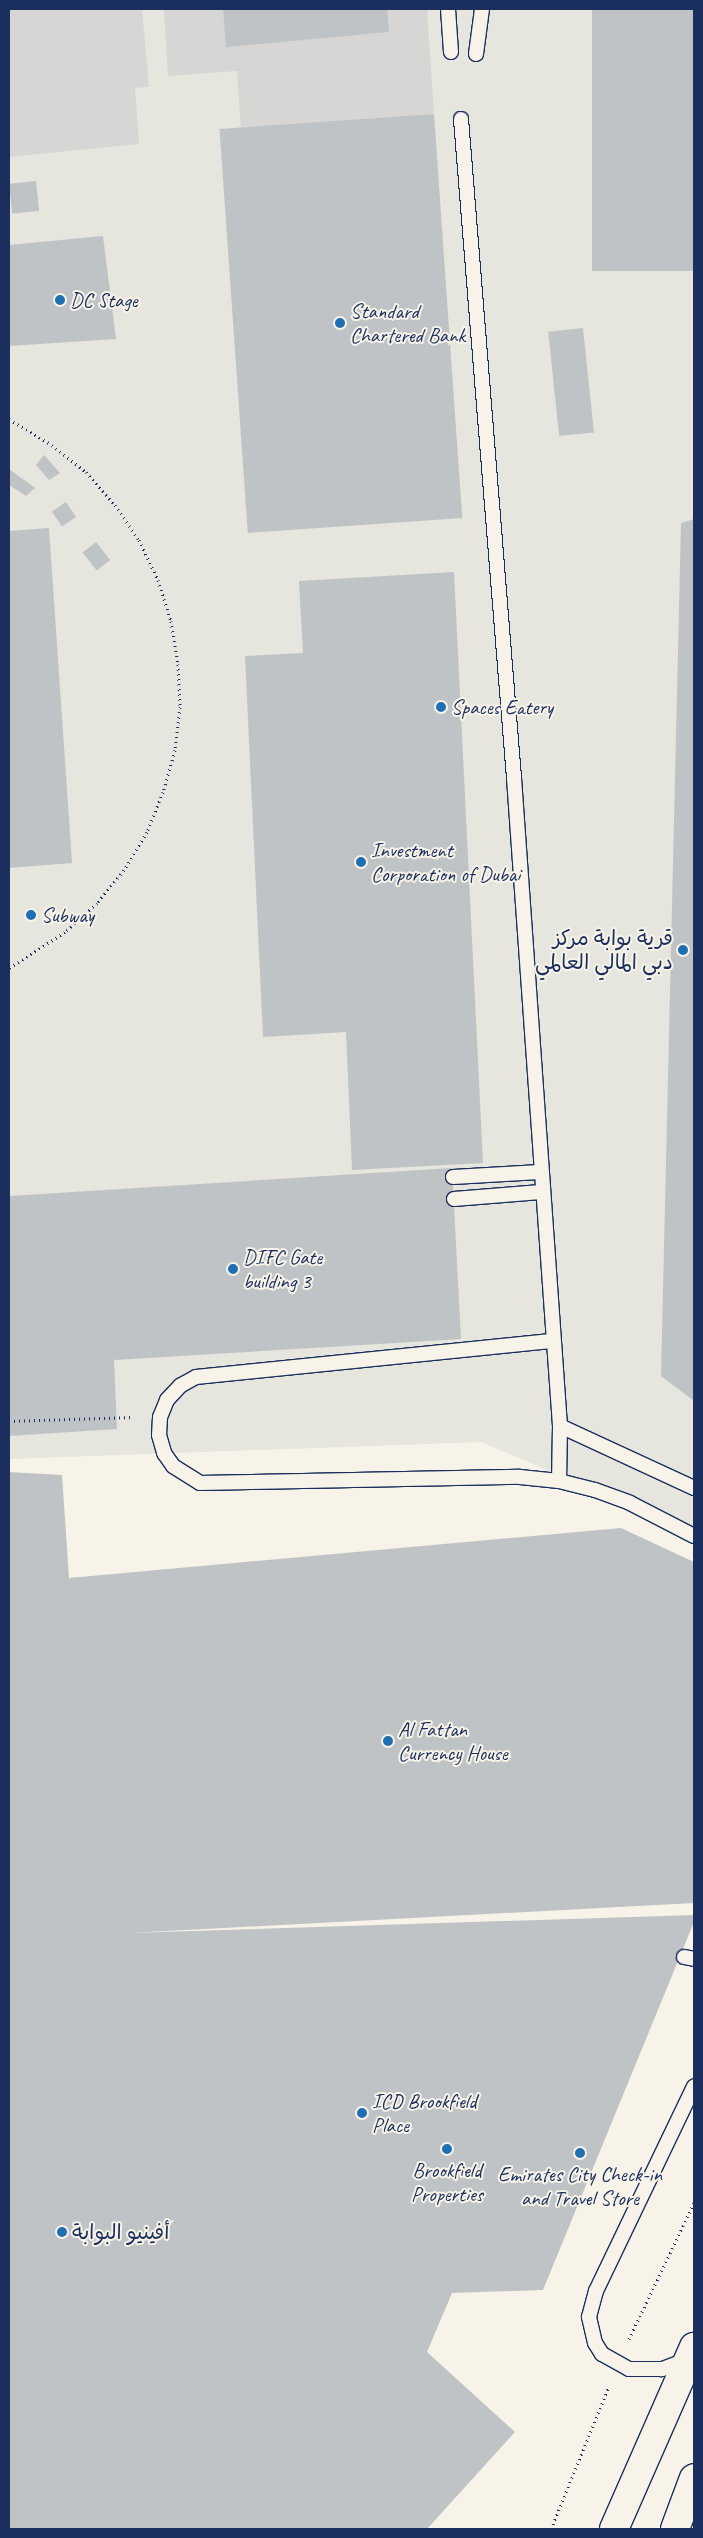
<!DOCTYPE html>
<meta charset="utf-8">
<style>
body{margin:0}
#map{position:relative;width:703px;height:2538px;overflow:hidden;background:#f7f3e8;font-family:Caveat,"Playpen Sans Arabic",sans-serif}
div>[style]{position:absolute}
.built>*{inset:0;background:#e6e5de}
.green>*{inset:0;background:#d7d6d4}
.building>*{inset:0;background:#c0c3c5;transform-origin:0 0}
.path>*{height:3px;margin-top:-1.5px;transform-origin:0;background:repeating-linear-gradient(90deg,#1b2f5e 0 1px,transparent 0 5px)}
.roads{filter:drop-shadow(1px 0 #1b2f5e) drop-shadow(-1px 0 #1b2f5e) drop-shadow(0 1px #1b2f5e) drop-shadow(0 -1px #1b2f5e)}
.service>*{height:14px;margin:-7px;padding:0 7px;transform-origin:7px;border-radius:7px;background:#f7f3e8}
.minor>*{height:28px;margin:-14px;padding:0 14px;transform-origin:14px;border-radius:14px;background:#f7f3e8}
.primary>*{height:28px;margin:-14px;padding:0 14px;transform-origin:14px;border-radius:14px;background:#f7f3e8}
.dots>*{width:14px;height:14px;translate:-50% -50%;box-sizing:border-box;border:2px solid #f7f3e8;border-radius:50%}
span{translate:-50% -50%;white-space:nowrap;text-align:center;line-height:1.15;-webkit-text-stroke:4px #f7f3e8;paint-order:stroke}
.poi-label{font-size:21px;color:#1b2f5e}
.left{translate:0 -50%;text-align:left}
.right{translate:-100% -50%;text-align:right}
.frame{position:absolute;inset:0;border:10px solid #1b2f5e;pointer-events:none}
</style>
<div id="map">
<div class="built">
<div style="clip-path:polygon(9px 9px,694px 9px,694px 1532px,481px 1442px,9px 1459px)"></div>
</div>
<div class="green">
<div style="clip-path:polygon(9px 9px,142px 9px,149px 87px,135px 88px,139px 144px,9px 157px)"></div>
<div style="clip-path:polygon(164px 9px,427px 9px,434px 114px,241px 128px,237px 71px,168px 76px)"></div>
</div>
<div class="building">
<div style="clip-path:polygon(223px 9px,387px 9px,389px 32px,226px 47px)"></div>
<div style="left:592px;top:9px;width:102px;height:262px"></div>
<div style="left:434px;top:114px;width:405px;height:215px;rotate:86deg"></div>
<div style="left:36px;top:181px;width:30px;height:27px;rotate:84deg"></div>
<div style="clip-path:polygon(103px 236px,116px 339px,9px 346px,9px 245px)"></div>
<div style="left:583px;top:328px;width:105px;height:35px;rotate:84deg"></div>
<div style="clip-path:polygon(44px 455px,60px 473px,49px 480px,36px 465px)"></div>
<div style="clip-path:polygon(9px 469px,35px 488px,26px 496px,9px 485px)"></div>
<div style="left:66px;top:502px;width:18px;height:17px;rotate:56deg"></div>
<div style="clip-path:polygon(694px 519px,694px 1401px,661px 1376px,681px 523px)"></div>
<div style="clip-path:polygon(49px 528px,72px 863px,9px 868px,9px 531px)"></div>
<div style="left:96px;top:542px;width:23px;height:17px;rotate:52deg"></div>
<div style="clip-path:polygon(454px 572px,483px 1163px,352px 1170px,346px 1032px,263px 1037px,245px 656px,303px 653px,299px 581px)"></div>
<div style="clip-path:polygon(452px 1168px,461px 1339px,114px 1360px,117px 1429px,9px 1436px,9px 1196px)"></div>
<div style="clip-path:polygon(9px 1472px,62px 1475px,69px 1578px,621px 1528px,694px 1562px,694px 1903px,130px 1933px,694px 1915px,694px 1922px,543px 2290px,452px 2293px,427px 2352px,515px 2432px,427px 2529px,9px 2529px)"></div>
</div>
<div class="path">
<div style="left:9px;top:419px;width:50px;rotate:31.2deg"></div>
<div style="left:52px;top:445px;width:43px;rotate:38.5deg"></div>
<div style="left:86px;top:472px;width:44px;rotate:48.7deg"></div>
<div style="left:115px;top:505px;width:42px;rotate:55.6deg"></div>
<div style="left:139px;top:540px;width:44px;rotate:64.6deg"></div>
<div style="left:158px;top:580px;width:43px;rotate:72.4deg"></div>
<div style="left:171px;top:621px;width:44px;rotate:80.8deg"></div>
<div style="left:178px;top:664px;width:43px;rotate:87.3deg"></div>
<div style="left:180px;top:707px;width:43px;rotate:96.6deg"></div>
<div style="left:175px;top:750px;width:44px;rotate:105.9deg"></div>
<div style="left:163px;top:792px;width:43px;rotate:111.8deg"></div>
<div style="left:147px;top:832px;width:44px;rotate:121.2deg"></div>
<div style="left:124px;top:870px;width:43px;rotate:129.3deg"></div>
<div style="left:97px;top:903px;width:43px;rotate:137.8deg"></div>
<div style="left:65px;top:932px;width:67px;rotate:147.3deg"></div>
<div style="left:9px;top:1421px;width:125px;rotate:-1.8deg"></div>
<div style="left:629px;top:2339px;width:151px;rotate:-64.5deg"></div>
<div style="left:551px;top:2529px;width:154px;rotate:-67.9deg"></div>
</div>
<div class="roads">
<div class="service">
<div style="left:448px;top:9px;width:43px;rotate:86deg"></div>
<div style="left:476px;top:54px;width:45px;rotate:-82.4deg"></div>
<div style="left:461px;top:119px;width:661px;rotate:85.4deg"></div>
<div style="left:514px;top:778px;width:650px;rotate:85.94deg"></div>
<div style="left:560px;top:1426px;width:55px;rotate:91deg"></div>
<div style="left:453px;top:1177px;width:87px;rotate:-3.3deg"></div>
<div style="left:454px;top:1199px;width:87px;rotate:-4.6deg"></div>
<div style="left:551px;top:1341px;width:357px;rotate:174.2deg"></div>
<div style="left:196px;top:1377px;width:18px;rotate:151deg"></div>
<div style="left:180px;top:1386px;width:19px;rotate:133deg"></div>
<div style="left:167px;top:1400px;width:18px;rotate:112deg"></div>
<div style="left:160px;top:1417px;width:18px;rotate:93deg"></div>
<div style="left:159px;top:1435px;width:19px;rotate:74deg"></div>
<div style="left:164px;top:1453px;width:16px;rotate:55deg"></div>
<div style="left:173px;top:1466px;width:32px;rotate:32deg"></div>
<div style="left:200px;top:1483px;width:320px;rotate:-1.1deg"></div>
<div style="left:520px;top:1477px;width:39px;rotate:6deg"></div>
<div style="left:559px;top:1481px;width:37px;rotate:14deg"></div>
<div style="left:595px;top:1490px;width:37px;rotate:20deg"></div>
<div style="left:630px;top:1503px;width:72px;rotate:27.3deg"></div>
<div style="left:560px;top:1426px;width:148px;rotate:24.8deg"></div>
<div style="left:684px;top:1957px;width:10px;rotate:11deg"></div>
<div style="left:686px;top:2360px;width:26px;rotate:159deg"></div>
<div style="left:662px;top:2369px;width:33px;rotate:180deg"></div>
<div style="left:629px;top:2369px;width:31px;rotate:-151deg"></div>
<div style="left:602px;top:2354px;width:13px;rotate:-122deg"></div>
<div style="left:595px;top:2343px;width:27px;rotate:-103deg"></div>
<div style="left:589px;top:2317px;width:27px;rotate:-75deg"></div>
<div style="left:596px;top:2291px;width:227px;rotate:-64.4deg"></div>
</div>
<div class="minor">
<div style="left:614px;top:2529px;width:199px;rotate:-66.3deg"></div>
</div>
<div class="primary">
<div style="left:675px;top:2529px;width:54px;rotate:-69.6deg"></div>
</div>
</div>
<div class="dots">
<div style="left:60px;top:300px;background:#1f6fb2"></div>
<div style="left:340px;top:323px;background:#1f6fb2"></div>
<div style="left:441px;top:707px;background:#1f6fb2"></div>
<div style="left:361px;top:862px;background:#1f6fb2"></div>
<div style="left:31px;top:915px;background:#1f6fb2"></div>
<div style="left:683px;top:950px;background:#1f6fb2"></div>
<div style="left:233px;top:1269px;background:#1f6fb2"></div>
<div style="left:388px;top:1741px;background:#1f6fb2"></div>
<div style="left:362px;top:2113px;background:#1f6fb2"></div>
<div style="left:447px;top:2149px;background:#1f6fb2"></div>
<div style="left:580px;top:2153px;background:#1f6fb2"></div>
<div style="left:62px;top:2232px;background:#1f6fb2"></div>
</div>
<div class="poi-label">
<span class="left" style="left:70px;top:300px">DC Stage</span>
<span class="left" style="left:350px;top:323px">Standard<br>Chartered Bank</span>
<span class="left" style="left:451px;top:707px">Spaces Eatery</span>
<span class="left" style="left:371px;top:862px">Investment<br>Corporation of Dubai</span>
<span class="left" style="left:41px;top:915px">Subway</span>
<span class="right" style="left:673px;top:950px">قرية بوابة مركز<br>دبي المالي العالمي</span>
<span class="left" style="left:243px;top:1269px">DIFC Gate<br>building 3</span>
<span class="left" style="left:398px;top:1741px">Al Fattan<br>Currency House</span>
<span class="left" style="left:372px;top:2113px">ICD Brookfield<br>Place</span>
<span style="left:447px;top:2182px">Brookfield<br>Properties</span>
<span style="left:580px;top:2186px">Emirates City Check-in<br>and Travel Store</span>
<span class="left" style="left:72px;top:2232px">أفينيو البوابة</span>
</div>
<div class="frame"></div>
</div>
